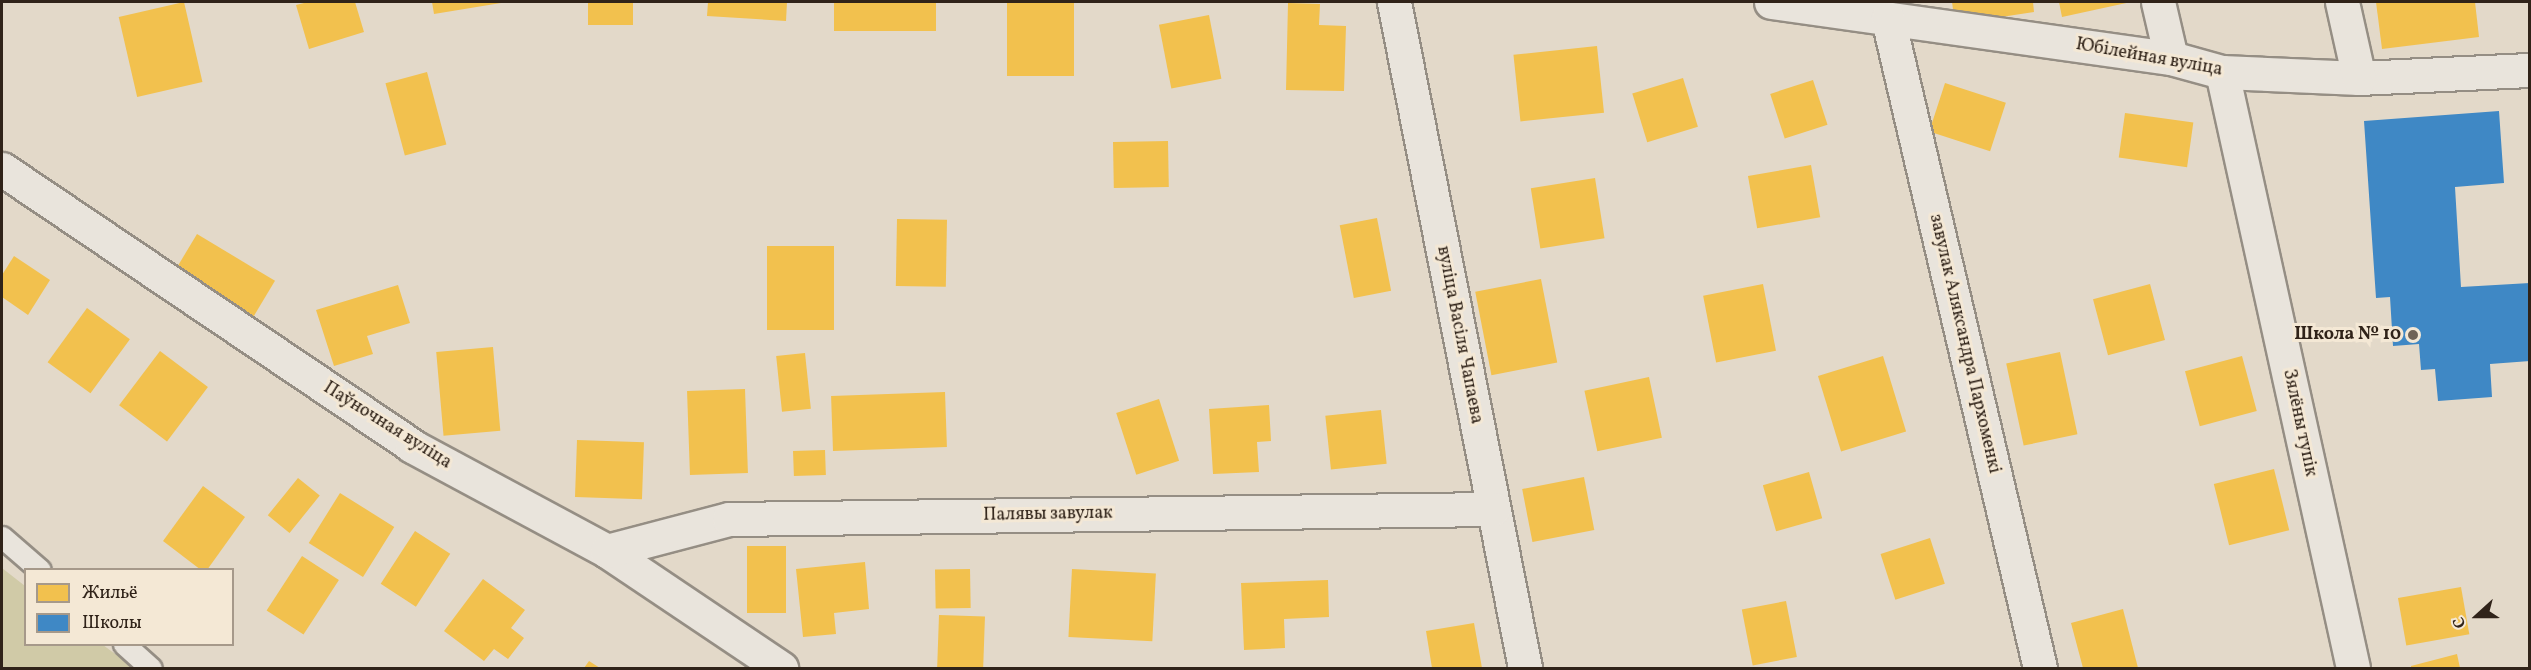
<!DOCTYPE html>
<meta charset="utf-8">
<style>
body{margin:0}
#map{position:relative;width:2531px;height:670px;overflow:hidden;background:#e3d9c9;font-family:Vollkorn,serif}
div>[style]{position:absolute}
.green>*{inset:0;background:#d0caa7}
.homes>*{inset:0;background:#f2c14e;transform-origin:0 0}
.schools>*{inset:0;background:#3f88c5}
.roads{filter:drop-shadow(2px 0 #958e84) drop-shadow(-2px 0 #958e84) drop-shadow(0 2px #958e84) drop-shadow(0 -2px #958e84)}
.service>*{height:21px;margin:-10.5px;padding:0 10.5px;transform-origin:10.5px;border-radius:10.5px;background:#e9e4dc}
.minor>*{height:33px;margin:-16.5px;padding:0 16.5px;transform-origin:16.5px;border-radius:16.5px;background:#e9e4dc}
.dots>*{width:16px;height:16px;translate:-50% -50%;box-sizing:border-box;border:3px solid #f4e8d5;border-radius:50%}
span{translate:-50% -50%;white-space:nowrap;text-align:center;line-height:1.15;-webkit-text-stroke:6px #f4e8d5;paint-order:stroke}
.street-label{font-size:18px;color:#302319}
.poi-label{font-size:18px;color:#302319;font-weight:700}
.right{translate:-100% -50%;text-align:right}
.frame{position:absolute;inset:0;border:3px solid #302319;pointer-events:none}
.legend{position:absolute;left:24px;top:568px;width:210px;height:78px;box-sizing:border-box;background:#f4e8d5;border:2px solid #a6998a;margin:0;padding:8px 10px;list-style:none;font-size:18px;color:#302319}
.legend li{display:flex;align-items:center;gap:12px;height:30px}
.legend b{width:30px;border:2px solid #a6998a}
.north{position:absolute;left:2447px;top:586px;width:60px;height:60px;-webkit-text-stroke:4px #f4e8d5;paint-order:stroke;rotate:249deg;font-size:16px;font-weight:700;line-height:24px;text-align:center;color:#302319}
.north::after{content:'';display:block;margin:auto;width:21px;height:27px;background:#302319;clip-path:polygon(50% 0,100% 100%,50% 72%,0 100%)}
</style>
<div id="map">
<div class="green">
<div style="clip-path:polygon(2px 568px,25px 586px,26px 644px,103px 645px,134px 668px,2px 668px)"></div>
</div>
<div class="homes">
<div style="left:184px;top:2px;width:82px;height:67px;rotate:77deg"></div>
<div style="clip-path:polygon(308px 2px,355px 2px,364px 32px,309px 49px,296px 5px)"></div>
<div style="clip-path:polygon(432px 2px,501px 2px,501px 3px,434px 14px)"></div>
<div style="left:588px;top:2px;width:45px;height:23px"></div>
<div style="clip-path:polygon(708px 2px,787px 2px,786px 21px,707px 16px)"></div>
<div style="left:834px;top:2px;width:102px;height:29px"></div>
<div style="left:1007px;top:2px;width:67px;height:74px"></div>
<div style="clip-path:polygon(1952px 2px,2033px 2px,2034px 12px,1955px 24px)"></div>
<div style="clip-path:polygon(2059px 2px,2131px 2px,2062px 17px)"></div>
<div style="clip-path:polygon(2376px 2px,2475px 2px,2479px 37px,2382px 49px)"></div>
<div style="clip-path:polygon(1288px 3px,1320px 4px,1319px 25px,1346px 26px,1344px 91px,1286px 90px)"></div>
<div style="left:1209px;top:15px;width:65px;height:51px;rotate:79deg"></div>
<div style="left:1597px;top:46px;width:67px;height:84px;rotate:84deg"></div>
<div style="left:427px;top:72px;width:75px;height:43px;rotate:75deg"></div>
<div style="left:1683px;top:78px;width:51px;height:53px;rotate:73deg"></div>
<div style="left:1813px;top:80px;width:47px;height:45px;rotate:72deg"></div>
<div style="left:1945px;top:83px;width:64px;height:51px;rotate:18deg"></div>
<div style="left:2125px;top:113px;width:69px;height:45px;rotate:8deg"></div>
<div style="left:1168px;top:141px;width:46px;height:55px;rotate:89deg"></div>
<div style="left:1811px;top:165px;width:53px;height:64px;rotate:80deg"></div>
<div style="left:1595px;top:178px;width:61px;height:65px;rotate:81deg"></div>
<div style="left:1377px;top:218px;width:74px;height:38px;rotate:79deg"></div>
<div style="left:897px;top:219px;width:50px;height:67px;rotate:1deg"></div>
<div style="left:197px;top:234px;width:91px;height:44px;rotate:31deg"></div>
<div style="left:767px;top:246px;width:67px;height:84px"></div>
<div style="clip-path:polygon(14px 256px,50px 280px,28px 315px,2px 297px,2px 275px)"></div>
<div style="left:1541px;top:279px;width:85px;height:67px;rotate:79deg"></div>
<div style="left:1763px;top:284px;width:68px;height:61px;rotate:79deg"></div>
<div style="left:2150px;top:284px;width:58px;height:59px;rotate:75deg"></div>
<div style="clip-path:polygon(398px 285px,410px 323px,367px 336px,373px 354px,334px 366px,316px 310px)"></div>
<div style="left:87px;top:308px;width:53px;height:67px;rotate:36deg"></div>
<div style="left:493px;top:347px;width:84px;height:57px;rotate:85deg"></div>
<div style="left:160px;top:351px;width:60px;height:68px;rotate:37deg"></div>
<div style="left:2060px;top:352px;width:84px;height:55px;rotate:78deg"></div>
<div style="left:805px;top:353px;width:56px;height:29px;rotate:84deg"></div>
<div style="left:1883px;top:356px;width:79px;height:68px;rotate:73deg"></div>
<div style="left:2242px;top:356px;width:57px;height:59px;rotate:75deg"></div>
<div style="left:1649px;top:377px;width:62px;height:66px;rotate:78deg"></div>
<div style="left:745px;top:389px;width:84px;height:58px;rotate:88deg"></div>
<div style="left:945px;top:392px;width:55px;height:114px;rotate:88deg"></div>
<div style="left:1159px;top:399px;width:65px;height:45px;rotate:72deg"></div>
<div style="clip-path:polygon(1269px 405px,1271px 441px,1257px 442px,1259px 472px,1213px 474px,1209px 409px)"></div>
<div style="left:1381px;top:410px;width:54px;height:56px;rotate:84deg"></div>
<div style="left:577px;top:440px;width:67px;height:57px;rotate:2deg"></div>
<div style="left:825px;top:450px;width:25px;height:32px;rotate:88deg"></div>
<div style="left:2274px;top:469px;width:63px;height:62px;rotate:76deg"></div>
<div style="left:1809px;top:472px;width:48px;height:48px;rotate:74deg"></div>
<div style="left:1584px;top:477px;width:54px;height:63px;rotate:79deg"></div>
<div style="left:298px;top:478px;width:28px;height:48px;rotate:39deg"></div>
<div style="clip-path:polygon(203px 486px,245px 517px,207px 570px,201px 570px,163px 541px)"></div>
<div style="left:340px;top:493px;width:64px;height:59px;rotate:32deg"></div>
<div style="left:415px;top:531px;width:42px;height:63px;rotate:33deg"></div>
<div style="left:1930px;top:538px;width:48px;height:52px;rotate:72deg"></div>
<div style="left:747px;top:546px;width:39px;height:67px"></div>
<div style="left:302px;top:556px;width:44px;height:65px;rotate:33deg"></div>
<div style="clip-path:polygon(865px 562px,869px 609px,834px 613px,836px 634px,803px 637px,796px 569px)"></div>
<div style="left:970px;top:569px;width:39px;height:35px;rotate:89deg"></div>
<div style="left:1072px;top:569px;width:84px;height:68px;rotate:3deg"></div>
<div style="clip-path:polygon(483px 579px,525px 610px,511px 628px,524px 638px,508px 659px,494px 649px,484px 661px,444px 631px)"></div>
<div style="clip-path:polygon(1328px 580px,1329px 617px,1284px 619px,1285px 648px,1244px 650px,1241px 583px)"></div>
<div style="left:2461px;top:587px;width:48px;height:64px;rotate:80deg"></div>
<div style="left:1786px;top:601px;width:57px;height:45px;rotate:79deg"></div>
<div style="clip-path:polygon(2123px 609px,2138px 668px,2083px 668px,2071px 623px)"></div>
<div style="left:939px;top:615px;width:46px;height:53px;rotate:2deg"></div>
<div style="clip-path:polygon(1474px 623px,1482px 668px,1432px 668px,1426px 631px)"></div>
<div style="clip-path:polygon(2457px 654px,2460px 668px,2411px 668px,2411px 666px)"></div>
<div style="clip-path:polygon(589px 661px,600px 668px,584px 668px)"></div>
</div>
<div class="schools">
<div style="clip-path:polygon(2499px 111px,2504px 183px,2455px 187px,2461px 287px,2530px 283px,2530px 361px,2490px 364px,2492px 397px,2438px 401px,2435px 369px,2421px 370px,2419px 344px,2393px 346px,2390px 297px,2376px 298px,2364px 121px)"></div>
</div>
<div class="roads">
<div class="service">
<div style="left:2px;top:537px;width:50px;rotate:41deg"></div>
<div style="left:124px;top:644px;width:36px;rotate:42deg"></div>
</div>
<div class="minor">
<div style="left:1394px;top:2px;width:679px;rotate:78.87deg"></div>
<div style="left:1771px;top:2px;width:404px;rotate:8deg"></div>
<div style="left:2171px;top:58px;width:53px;rotate:15.4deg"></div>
<div style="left:2222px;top:72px;width:137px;rotate:2.5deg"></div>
<div style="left:2359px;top:78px;width:171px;rotate:-2.7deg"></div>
<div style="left:2158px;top:2px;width:57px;rotate:76.9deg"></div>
<div style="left:2342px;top:2px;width:78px;rotate:77.4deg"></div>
<div style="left:1888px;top:19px;width:667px;rotate:76.82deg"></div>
<div style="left:2222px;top:72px;width:610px;rotate:77.6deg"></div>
<div style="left:2px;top:169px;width:495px;rotate:34deg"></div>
<div style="left:412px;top:446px;width:221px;rotate:28.3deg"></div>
<div style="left:607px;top:551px;width:210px;rotate:33.9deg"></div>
<div style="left:607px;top:551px;width:126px;rotate:-14.7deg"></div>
<div style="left:729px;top:519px;width:764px;rotate:-0.75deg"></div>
</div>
</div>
<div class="dots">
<div style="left:2413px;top:335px;background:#6f6357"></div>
</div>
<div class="street-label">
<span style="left:2149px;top:58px;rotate:10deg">Юбілейная вуліца</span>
<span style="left:1459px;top:335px;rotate:79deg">вуліца Васіля Чапаева</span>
<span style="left:1964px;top:344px;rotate:77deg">завулак Аляксандра Пархоменкі</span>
<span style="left:2299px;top:423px;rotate:78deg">Зялёны тупік</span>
<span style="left:387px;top:426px;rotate:32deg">Паўночная вуліца</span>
<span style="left:1048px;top:515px;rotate:-1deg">Палявы завулак</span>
</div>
<div class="poi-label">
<span class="right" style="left:2401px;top:335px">Школа № 10</span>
</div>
<div class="frame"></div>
<ul class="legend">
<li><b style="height:16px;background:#f2c14e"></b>Жильё</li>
<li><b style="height:16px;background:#3f88c5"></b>Школы</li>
</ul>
<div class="north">С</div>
</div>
